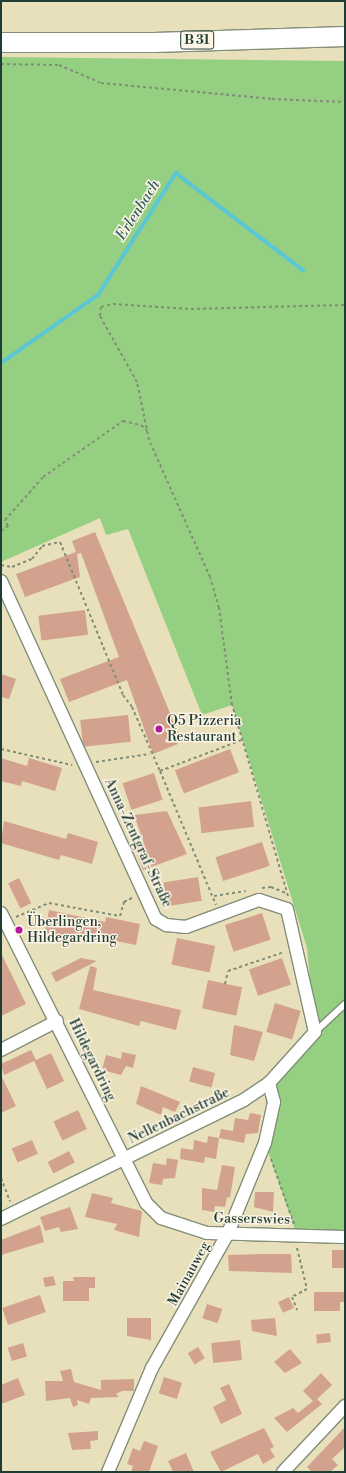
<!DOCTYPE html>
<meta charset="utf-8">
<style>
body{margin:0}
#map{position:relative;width:346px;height:1473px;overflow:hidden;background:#e7e0bb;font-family:"Libre Bodoni",serif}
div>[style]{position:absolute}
.green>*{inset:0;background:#95cf82}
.stream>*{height:3.5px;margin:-1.75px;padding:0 1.75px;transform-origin:1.75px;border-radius:1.75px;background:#5bc6d5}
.building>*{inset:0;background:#d3a28f;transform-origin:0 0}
.path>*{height:2px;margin-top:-1px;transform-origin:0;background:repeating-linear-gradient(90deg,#838e78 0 3px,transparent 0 6px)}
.roads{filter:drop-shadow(1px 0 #838e78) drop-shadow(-1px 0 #838e78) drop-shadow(0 1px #838e78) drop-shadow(0 -1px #838e78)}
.service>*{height:6px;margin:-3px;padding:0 3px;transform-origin:3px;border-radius:3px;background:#fff}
.minor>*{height:12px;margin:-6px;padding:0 6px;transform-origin:6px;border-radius:6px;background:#fff}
.primary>*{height:19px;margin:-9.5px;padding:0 9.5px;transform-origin:9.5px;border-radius:9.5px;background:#fff}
.dots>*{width:11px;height:11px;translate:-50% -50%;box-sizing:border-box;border:2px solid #fcf5e5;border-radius:50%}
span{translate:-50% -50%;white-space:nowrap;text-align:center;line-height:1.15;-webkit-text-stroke:3px #fcf5e5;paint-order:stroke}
.shield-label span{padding:1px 3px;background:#fcf5e5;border:1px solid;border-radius:3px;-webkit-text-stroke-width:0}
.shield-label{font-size:13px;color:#1f3d34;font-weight:700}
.poi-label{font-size:14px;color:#1f3d34}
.left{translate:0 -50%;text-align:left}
.street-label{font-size:14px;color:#1f3d34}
.water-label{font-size:15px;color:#2e5f5c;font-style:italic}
.frame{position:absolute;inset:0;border:2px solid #1f3d34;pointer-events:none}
</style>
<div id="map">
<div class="green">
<div style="clip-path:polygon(1px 57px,345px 61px,345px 1237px,297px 1235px,265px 1143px,269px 1083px,315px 1032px,307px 948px,232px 705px,202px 715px,128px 529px,106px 535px,100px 518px,1px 562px)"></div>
</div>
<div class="stream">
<div style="left:1px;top:363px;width:118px;rotate:-35deg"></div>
<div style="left:98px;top:295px;width:145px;rotate:-57.4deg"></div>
<div style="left:176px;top:173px;width:160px;rotate:37.4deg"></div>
</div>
<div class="building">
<div style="clip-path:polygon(95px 532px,180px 737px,176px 738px,178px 744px,153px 754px,127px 680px,69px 702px,60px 679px,119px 657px,81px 553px,77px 554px,80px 577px,25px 597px,16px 574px,76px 552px,72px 541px)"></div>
<div style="left:85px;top:610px;width:25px;height:47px;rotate:83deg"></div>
<div style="clip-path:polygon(1px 674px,16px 679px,9px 699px,1px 697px)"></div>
<div style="left:128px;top:715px;width:27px;height:48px;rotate:84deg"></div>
<div style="left:230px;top:749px;width:25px;height:59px;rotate:69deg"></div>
<div style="clip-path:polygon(1px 758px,27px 766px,29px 758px,62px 768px,55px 791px,22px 781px,21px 786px,1px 781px)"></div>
<div style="left:154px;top:773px;width:28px;height:33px;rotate:72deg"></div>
<div style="left:251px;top:801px;width:26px;height:53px;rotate:83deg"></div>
<div style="clip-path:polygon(167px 811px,187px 854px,143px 870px,134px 846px,144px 843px,134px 815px)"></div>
<div style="clip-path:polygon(4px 821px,66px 839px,68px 833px,98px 842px,92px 864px,61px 855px,59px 860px,1px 843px)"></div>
<div style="left:262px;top:842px;width:25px;height:49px;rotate:72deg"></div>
<div style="left:198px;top:877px;width:24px;height:35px;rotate:81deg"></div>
<div style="left:19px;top:878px;width:28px;height:12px;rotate:64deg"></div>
<div style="clip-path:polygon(49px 910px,105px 922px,106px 917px,140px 924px,136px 945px,101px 938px,100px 943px,45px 932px)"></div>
<div style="left:262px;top:913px;width:28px;height:39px;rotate:72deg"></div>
<div style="left:177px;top:938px;width:39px;height:27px;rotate:12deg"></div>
<div style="clip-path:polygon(1px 953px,26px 1004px,1px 1016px)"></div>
<div style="clip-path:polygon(81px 958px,97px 961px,56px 982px,51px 973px)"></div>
<div style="left:282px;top:958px;width:28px;height:35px;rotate:71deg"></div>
<div style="clip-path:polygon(90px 966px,97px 968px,93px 990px,181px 1010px,176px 1030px,141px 1021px,139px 1026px,79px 1009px)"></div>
<div style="left:208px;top:980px;width:35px;height:29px;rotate:12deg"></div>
<div style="left:275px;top:1003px;width:27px;height:30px;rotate:17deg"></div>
<div style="clip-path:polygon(234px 1025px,263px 1032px,254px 1061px,230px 1055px)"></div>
<div style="clip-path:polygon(31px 1050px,36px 1060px,51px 1053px,64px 1081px,47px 1089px,34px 1061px,4px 1075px,1px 1064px)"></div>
<div style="clip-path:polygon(122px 1052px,136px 1055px,133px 1068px,126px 1066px,121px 1075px,102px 1070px,106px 1055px,121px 1059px)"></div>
<div style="left:193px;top:1067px;width:23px;height:15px;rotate:15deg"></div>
<div style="clip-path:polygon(1px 1075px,16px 1106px,1px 1113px)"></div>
<div style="clip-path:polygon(141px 1086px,180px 1102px,175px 1112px,163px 1107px,161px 1115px,136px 1104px)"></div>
<div style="left:78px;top:1110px;width:21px;height:27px;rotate:65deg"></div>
<div style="clip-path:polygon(250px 1113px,261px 1115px,258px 1133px,246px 1134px,244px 1143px,219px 1138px,216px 1159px,205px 1157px,204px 1163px,180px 1159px,181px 1148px,193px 1150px,194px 1140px,207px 1143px,208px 1136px,219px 1138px,221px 1129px,233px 1131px,235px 1118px,248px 1120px)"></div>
<div style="left:32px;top:1140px;width:15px;height:22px;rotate:67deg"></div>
<div style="left:69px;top:1151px;width:13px;height:24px;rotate:63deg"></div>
<div style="clip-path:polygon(167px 1158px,178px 1160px,175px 1178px,163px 1179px,162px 1185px,149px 1183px,153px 1163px,166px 1165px)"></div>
<div style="clip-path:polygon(222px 1165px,235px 1167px,230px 1198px,227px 1197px,225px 1207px,215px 1206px,214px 1212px,202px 1210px,202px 1188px,217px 1190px)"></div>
<div style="clip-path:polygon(255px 1192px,274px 1192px,273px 1212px,254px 1207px)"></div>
<div style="clip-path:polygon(92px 1193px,113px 1198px,111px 1203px,142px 1211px,139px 1237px,114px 1230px,117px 1224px,85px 1217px)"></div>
<div style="clip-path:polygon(70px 1207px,78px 1229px,61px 1232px,59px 1227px,45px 1231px,40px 1217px)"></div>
<div style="clip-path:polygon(40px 1225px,44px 1242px,1px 1255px,1px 1240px)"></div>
<div style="left:332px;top:1250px;width:13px;height:18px"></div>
<div style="clip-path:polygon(266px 1254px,291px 1254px,292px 1273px,229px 1271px,228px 1255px)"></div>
<div style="clip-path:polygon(53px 1276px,56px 1285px,45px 1287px,43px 1278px)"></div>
<div style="clip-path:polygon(73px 1277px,95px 1277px,95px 1288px,89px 1288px,89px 1301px,63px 1301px,63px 1281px,74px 1281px)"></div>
<div style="clip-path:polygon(314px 1292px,345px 1292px,345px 1302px,340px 1302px,340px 1311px,314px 1311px)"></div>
<div style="left:40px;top:1295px;width:18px;height:40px;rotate:71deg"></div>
<div style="left:289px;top:1297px;width:12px;height:12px;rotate:66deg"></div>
<div style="left:207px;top:1304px;width:16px;height:15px;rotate:18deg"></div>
<div style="clip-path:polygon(127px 1318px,151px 1318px,151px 1340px,127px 1336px)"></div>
<div style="clip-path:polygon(275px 1318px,277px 1336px,252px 1331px,251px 1320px)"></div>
<div style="left:330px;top:1333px;width:9px;height:14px;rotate:84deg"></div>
<div style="left:240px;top:1340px;width:20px;height:29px;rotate:84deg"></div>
<div style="left:23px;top:1343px;width:14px;height:16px;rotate:73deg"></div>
<div style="left:198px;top:1347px;width:13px;height:12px;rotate:58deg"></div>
<div style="clip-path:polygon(290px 1349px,302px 1363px,285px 1373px,274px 1362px)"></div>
<div style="clip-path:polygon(71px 1369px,74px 1382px,101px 1390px,101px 1380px,134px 1379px,134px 1391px,122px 1391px,116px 1394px,119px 1397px,91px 1398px,89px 1404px,77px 1400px,78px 1405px,73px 1407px,70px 1398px,46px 1401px,45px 1381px,63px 1381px,60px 1371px)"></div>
<div style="clip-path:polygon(321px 1373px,332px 1385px,317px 1399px,322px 1404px,287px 1432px,274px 1418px,293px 1408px,298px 1413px,313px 1401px,303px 1391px)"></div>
<div style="left:164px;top:1377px;width:19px;height:17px;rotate:18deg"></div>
<div style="clip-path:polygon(18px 1378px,25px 1395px,1px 1404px,1px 1385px)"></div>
<div style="clip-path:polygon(229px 1384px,242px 1414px,221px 1424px,213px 1407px,226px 1400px,220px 1388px)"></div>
<div style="clip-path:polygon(345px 1427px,345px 1447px,332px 1459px,338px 1465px,330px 1472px,312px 1472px,307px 1467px)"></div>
<div style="clip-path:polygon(264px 1428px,274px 1447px,270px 1449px,275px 1457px,263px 1464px,258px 1454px,221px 1472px,210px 1452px)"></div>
<div style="clip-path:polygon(98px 1431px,98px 1440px,90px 1441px,91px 1449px,72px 1450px,68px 1433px)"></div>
<div style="clip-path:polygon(144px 1441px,158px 1446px,149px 1472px,131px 1472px,133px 1466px,127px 1464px,133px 1448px,140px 1451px)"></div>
<div style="clip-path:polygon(186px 1453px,194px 1472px,173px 1472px,168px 1461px)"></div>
</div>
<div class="path">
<div style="left:1px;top:64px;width:58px;rotate:1deg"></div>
<div style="left:59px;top:65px;width:46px;rotate:23.2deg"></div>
<div style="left:101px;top:83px;width:172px;rotate:5.3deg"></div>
<div style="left:272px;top:99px;width:73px;rotate:2.4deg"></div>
<div style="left:1px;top:531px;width:9px;rotate:-36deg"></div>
<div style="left:8px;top:526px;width:7px;rotate:-117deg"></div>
<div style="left:5px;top:520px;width:57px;rotate:-48.5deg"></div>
<div style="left:43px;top:477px;width:98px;rotate:-35deg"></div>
<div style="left:123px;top:421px;width:18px;rotate:13deg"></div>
<div style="left:141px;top:425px;width:8px;rotate:40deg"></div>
<div style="left:1px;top:565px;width:11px;rotate:10deg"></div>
<div style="left:12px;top:567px;width:22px;rotate:-22deg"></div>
<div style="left:32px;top:559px;width:16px;rotate:-52deg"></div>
<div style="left:42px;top:546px;width:18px;rotate:-13deg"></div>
<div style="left:60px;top:542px;width:165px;rotate:67.6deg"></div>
<div style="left:123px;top:695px;width:15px;rotate:53deg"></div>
<div style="left:132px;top:707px;width:70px;rotate:66.4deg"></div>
<div style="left:160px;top:771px;width:88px;rotate:-20.7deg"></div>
<div style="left:1px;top:749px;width:73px;rotate:12.7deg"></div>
<div style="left:96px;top:762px;width:54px;rotate:-8.6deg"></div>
<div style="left:160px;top:771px;width:145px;rotate:67.3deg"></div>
<div style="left:262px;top:888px;width:9px;rotate:-6deg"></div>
<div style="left:271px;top:887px;width:18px;rotate:22deg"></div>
<div style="left:214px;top:896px;width:32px;rotate:-9deg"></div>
<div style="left:288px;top:896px;width:199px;rotate:-106.3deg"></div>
<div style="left:232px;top:705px;width:98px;rotate:-97.6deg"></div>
<div style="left:219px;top:608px;width:32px;rotate:-106deg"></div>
<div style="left:210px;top:577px;width:150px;rotate:-114deg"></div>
<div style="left:149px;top:440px;width:59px;rotate:-101.7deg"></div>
<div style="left:137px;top:382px;width:76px;rotate:-119.3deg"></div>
<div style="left:100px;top:316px;width:9px;rotate:-84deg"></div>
<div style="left:101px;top:307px;width:12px;rotate:-14deg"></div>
<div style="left:113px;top:304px;width:78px;rotate:3.7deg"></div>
<div style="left:191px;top:309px;width:154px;rotate:-1.5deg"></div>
<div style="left:16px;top:917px;width:36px;rotate:-23deg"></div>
<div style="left:49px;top:903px;width:72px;rotate:10.4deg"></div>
<div style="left:120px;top:916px;width:15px;rotate:-74deg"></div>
<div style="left:124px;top:902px;width:11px;rotate:-27deg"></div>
<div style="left:225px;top:984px;width:13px;rotate:-77deg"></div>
<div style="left:228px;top:971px;width:59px;rotate:-18.7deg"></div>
<div style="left:271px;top:1159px;width:69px;rotate:70.5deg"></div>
<div style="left:1px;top:1178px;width:25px;rotate:69deg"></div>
<div style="left:297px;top:1248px;width:42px;rotate:76.3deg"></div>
<div style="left:307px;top:1289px;width:17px;rotate:152deg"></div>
<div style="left:292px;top:1297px;width:14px;rotate:69deg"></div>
</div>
<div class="roads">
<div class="service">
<div style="left:315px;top:1032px;width:41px;rotate:-43deg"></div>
</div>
<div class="minor">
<div style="left:1px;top:581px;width:372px;rotate:65.4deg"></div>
<div style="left:156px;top:919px;width:12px;rotate:31deg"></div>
<div style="left:166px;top:925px;width:20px;rotate:6deg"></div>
<div style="left:186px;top:927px;width:78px;rotate:-20.3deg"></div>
<div style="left:259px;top:900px;width:29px;rotate:18deg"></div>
<div style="left:287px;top:909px;width:126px;rotate:77.2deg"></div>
<div style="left:315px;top:1032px;width:69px;rotate:132deg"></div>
<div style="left:269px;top:1083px;width:30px;rotate:146deg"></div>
<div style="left:244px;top:1100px;width:271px;rotate:153.9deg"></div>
<div style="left:1px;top:913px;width:324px;rotate:63.4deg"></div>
<div style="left:146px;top:1203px;width:21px;rotate:45deg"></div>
<div style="left:161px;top:1218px;width:48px;rotate:18.1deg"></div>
<div style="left:207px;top:1233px;width:138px;rotate:1.7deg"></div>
<div style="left:1px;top:1050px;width:63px;rotate:-27.4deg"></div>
<div style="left:108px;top:1472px;width:113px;rotate:-67.1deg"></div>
<div style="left:152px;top:1368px;width:155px;rotate:-60.6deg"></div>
<div style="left:228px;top:1233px;width:97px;rotate:-67.7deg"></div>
<div style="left:265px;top:1143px;width:42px;rotate:-77.6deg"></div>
<div style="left:274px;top:1102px;width:20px;rotate:-105deg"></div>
<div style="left:283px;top:1472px;width:91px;rotate:-46.8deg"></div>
</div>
<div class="primary">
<div style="left:1px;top:42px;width:153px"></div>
<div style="left:154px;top:42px;width:191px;rotate:-1.8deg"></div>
</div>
</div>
<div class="dots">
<div style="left:159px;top:729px;background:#b5179e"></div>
<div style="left:19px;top:930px;background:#b5179e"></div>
</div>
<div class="shield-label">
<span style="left:197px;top:40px">B 31</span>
</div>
<div class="poi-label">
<span class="left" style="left:167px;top:729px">Q5 Pizzeria<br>Restaurant</span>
<span class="left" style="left:27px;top:930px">Überlingen,<br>Hildegardring</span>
</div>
<div class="street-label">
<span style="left:138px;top:843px;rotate:65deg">Anna-Zentgraf-Straße</span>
<span style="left:92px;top:1060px;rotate:64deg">Hildegardring</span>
<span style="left:179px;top:1116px;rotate:-26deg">Nellenbachstraße</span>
<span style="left:252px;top:1219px;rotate:1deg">Gasserswies</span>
<span style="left:189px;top:1274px;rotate:-61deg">Mainauweg</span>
</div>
<div class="water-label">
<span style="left:138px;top:210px;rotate:-57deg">Erlenbach</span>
</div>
<div class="frame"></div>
</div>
